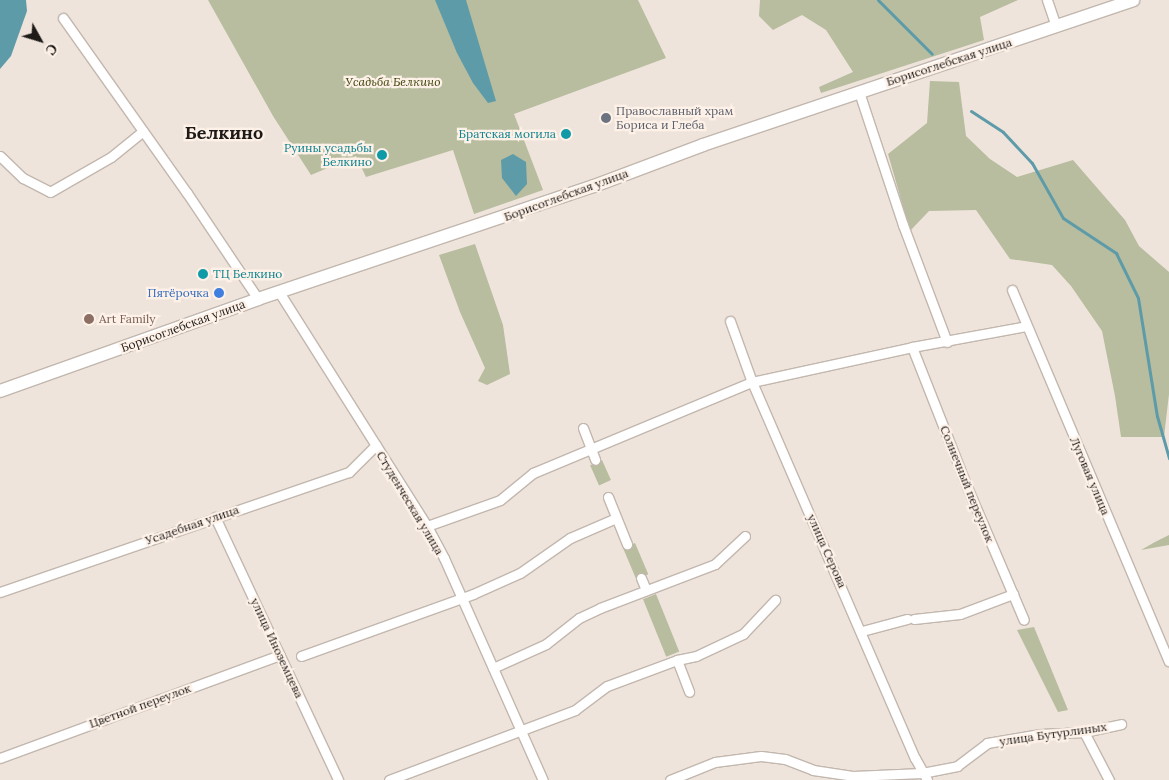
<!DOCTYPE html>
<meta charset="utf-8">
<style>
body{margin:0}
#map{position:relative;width:1169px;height:780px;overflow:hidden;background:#efe4db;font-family:Lora,serif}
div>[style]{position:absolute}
.green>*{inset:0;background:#b7bd9e;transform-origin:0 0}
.water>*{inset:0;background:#5e9ba9}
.stream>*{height:3px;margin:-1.5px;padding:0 1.5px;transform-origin:1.5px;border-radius:1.5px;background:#5e9ba9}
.roads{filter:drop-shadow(1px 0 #c2b7ae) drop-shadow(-1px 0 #c2b7ae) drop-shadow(0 1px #c2b7ae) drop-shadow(0 -1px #c2b7ae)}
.street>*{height:9px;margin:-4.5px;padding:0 4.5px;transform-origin:4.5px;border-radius:4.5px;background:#fff}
.secondary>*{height:12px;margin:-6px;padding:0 6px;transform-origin:6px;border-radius:6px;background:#fff}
.dots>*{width:14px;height:14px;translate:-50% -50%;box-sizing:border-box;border:2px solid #fdf1e8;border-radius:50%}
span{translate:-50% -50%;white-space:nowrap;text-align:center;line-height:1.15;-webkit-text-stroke:4.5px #fdf1e8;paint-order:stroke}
.street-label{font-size:12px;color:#1e1a17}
.park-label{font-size:12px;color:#393f04;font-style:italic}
.worship-label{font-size:12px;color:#5b616d}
.left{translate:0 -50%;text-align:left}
.culture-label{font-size:12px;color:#0d838f}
.right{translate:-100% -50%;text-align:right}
.shop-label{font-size:12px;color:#366cbe}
.education-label{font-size:12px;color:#785e54}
.district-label{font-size:18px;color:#1e1a17;font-weight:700}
.north{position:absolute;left:15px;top:15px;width:50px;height:50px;-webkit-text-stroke:4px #fdf1e8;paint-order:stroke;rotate:129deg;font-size:14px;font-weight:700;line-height:20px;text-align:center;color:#1e1a17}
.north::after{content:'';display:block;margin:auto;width:18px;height:22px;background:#1e1a17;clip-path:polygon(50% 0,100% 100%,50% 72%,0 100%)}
</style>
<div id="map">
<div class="green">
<div style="clip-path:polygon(208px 0,638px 0,666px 58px,514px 114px,543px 190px,474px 214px,453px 150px,366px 177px,356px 156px,311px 175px,273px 116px)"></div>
<div style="clip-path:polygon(760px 0,1018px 0,980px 17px,984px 40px,821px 93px,819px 87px,853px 72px,826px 30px,802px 15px,773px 30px,759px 16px)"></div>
<div style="clip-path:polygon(930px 81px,959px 82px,966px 136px,990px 159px,1017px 177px,1073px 160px,1125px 220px,1139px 246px,1169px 272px,1169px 394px,1164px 437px,1121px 437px,1115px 396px,1102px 331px,1071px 286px,1052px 265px,1010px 259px,976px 210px,929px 211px,910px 231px,888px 154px,927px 123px)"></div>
<div style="clip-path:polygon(475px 244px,503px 325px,510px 374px,487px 385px,478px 381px,485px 368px,460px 312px,439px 255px)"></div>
<div style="left:602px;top:460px;width:22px;height:13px;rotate:66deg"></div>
<div style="clip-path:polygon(1169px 535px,1169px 545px,1141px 550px,1155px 542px)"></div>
<div style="left:635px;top:543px;width:34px;height:13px;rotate:67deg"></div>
<div style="left:656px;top:594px;width:62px;height:14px;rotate:68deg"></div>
<div style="clip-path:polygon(1034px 627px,1068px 710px,1058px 712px,1017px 630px)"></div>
</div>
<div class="water">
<div style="clip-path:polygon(0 0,26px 0,27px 11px,11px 56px,0 69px)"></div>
<div style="clip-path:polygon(435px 0,466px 0,496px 101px,488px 103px,473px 83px,457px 53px)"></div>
<div style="clip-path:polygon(513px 154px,526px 162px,527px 184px,516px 196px,502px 178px,501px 160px)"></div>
</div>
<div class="stream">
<div style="left:878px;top:0;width:76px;rotate:45deg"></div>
<div style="left:971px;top:111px;width:38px;rotate:33deg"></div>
<div style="left:1003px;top:132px;width:42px;rotate:46.9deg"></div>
<div style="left:1032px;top:163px;width:63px;rotate:60.6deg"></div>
<div style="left:1063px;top:218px;width:64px;rotate:33.4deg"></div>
<div style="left:1116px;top:253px;width:50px;rotate:63.9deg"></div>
<div style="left:1138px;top:298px;width:120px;rotate:80.9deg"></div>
<div style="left:1157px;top:416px;width:44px;rotate:74.1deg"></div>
</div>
<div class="roads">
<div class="street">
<div style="left:1047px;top:0;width:28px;rotate:71deg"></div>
<div style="left:63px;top:18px;width:214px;rotate:54.7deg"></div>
<div style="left:187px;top:193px;width:128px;rotate:56.2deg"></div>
<div style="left:859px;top:92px;width:140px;rotate:71.7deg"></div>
<div style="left:903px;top:225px;width:125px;rotate:69.4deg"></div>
<div style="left:0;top:156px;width:32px;rotate:44deg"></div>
<div style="left:23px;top:178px;width:30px;rotate:27deg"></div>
<div style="left:50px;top:192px;width:70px;rotate:-29.8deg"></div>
<div style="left:111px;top:157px;width:41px;rotate:-39.1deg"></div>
<div style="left:1012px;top:290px;width:403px;rotate:67.1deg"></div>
<div style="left:279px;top:292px;width:277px;rotate:57.7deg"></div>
<div style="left:427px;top:526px;width:36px;rotate:62deg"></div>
<div style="left:444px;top:558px;width:243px;rotate:66deg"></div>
<div style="left:730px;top:321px;width:65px;rotate:70.2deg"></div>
<div style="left:752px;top:382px;width:410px;rotate:66.6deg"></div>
<div style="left:915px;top:758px;width:25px;rotate:61deg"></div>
<div style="left:912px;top:347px;width:153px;rotate:68.5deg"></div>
<div style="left:968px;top:489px;width:142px;rotate:66.9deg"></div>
<div style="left:583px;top:428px;width:34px;rotate:69deg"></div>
<div style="left:608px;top:497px;width:51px;rotate:68deg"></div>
<div style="left:215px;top:517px;width:290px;rotate:64.9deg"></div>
<div style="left:427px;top:526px;width:77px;rotate:-19.6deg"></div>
<div style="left:500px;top:500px;width:43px;rotate:-39.3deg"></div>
<div style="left:533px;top:473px;width:237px;rotate:-22.6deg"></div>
<div style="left:752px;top:382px;width:164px;rotate:-12.3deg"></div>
<div style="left:912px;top:347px;width:116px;rotate:-10.4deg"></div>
<div style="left:641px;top:578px;width:13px;rotate:67deg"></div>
<div style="left:0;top:592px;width:369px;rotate:-19deg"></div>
<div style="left:349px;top:472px;width:38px;rotate:-45deg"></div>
<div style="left:914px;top:619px;width:46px;rotate:-6.2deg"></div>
<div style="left:960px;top:614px;width:57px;rotate:-20.7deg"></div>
<div style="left:862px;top:631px;width:47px;rotate:-14.9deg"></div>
<div style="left:301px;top:656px;width:183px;rotate:-19.8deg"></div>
<div style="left:473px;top:594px;width:51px;rotate:-24.1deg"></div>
<div style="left:520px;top:573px;width:61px;rotate:-35deg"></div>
<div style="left:570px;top:538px;width:50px;rotate:-23.5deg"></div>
<div style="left:677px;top:660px;width:34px;rotate:69deg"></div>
<div style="left:493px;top:668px;width:58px;rotate:-24.4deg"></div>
<div style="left:546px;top:644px;width:42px;rotate:-38.2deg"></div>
<div style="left:579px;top:618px;width:23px;rotate:-25deg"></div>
<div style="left:600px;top:608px;width:123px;rotate:-20.9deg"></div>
<div style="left:715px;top:564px;width:41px;rotate:-43deg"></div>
<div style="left:1084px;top:732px;width:54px;rotate:62.5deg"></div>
<div style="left:0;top:758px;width:298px;rotate:-20.2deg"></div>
<div style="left:389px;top:780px;width:199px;rotate:-20.6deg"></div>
<div style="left:575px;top:710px;width:40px;rotate:-37deg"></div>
<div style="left:607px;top:686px;width:75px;rotate:-20.4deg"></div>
<div style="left:677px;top:660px;width:19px;rotate:-12deg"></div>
<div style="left:696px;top:656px;width:52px;rotate:-25.1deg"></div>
<div style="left:743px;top:634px;width:47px;rotate:-46.7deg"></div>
<div style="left:670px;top:780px;width:48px;rotate:-21.8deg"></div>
<div style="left:715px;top:762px;width:46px;rotate:-7.4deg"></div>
<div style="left:761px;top:756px;width:24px;rotate:7deg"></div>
<div style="left:785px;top:759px;width:30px;rotate:21deg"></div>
<div style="left:813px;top:770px;width:40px;rotate:8.5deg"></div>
<div style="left:853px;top:776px;width:69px;rotate:-2.5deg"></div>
<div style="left:922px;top:773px;width:36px;rotate:-11deg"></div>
<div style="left:957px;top:766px;width:38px;rotate:-37deg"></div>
<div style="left:987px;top:743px;width:54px;rotate:-9.6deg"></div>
<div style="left:1040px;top:734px;width:44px;rotate:-2.6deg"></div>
<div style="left:1084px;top:732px;width:38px;rotate:-12deg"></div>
</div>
<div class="secondary">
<div style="left:0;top:391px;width:274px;rotate:-19.6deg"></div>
<div style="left:258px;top:299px;width:354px;rotate:-18.6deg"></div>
<div style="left:594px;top:186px;width:116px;rotate:-20.6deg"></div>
<div style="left:703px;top:145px;width:454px;rotate:-18.6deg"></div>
</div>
</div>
<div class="dots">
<div style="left:606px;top:118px;background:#6b7280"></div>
<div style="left:566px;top:134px;background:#0f9aa8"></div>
<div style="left:382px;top:155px;background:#0f9aa8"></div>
<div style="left:203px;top:274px;background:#0f9aa8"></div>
<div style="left:219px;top:293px;background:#3f7fe0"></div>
<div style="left:89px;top:319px;background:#8d6e63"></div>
</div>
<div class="street-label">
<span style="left:949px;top:62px;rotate:-18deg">Борисоглебская улица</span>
<span style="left:566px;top:195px;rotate:-20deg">Борисоглебская улица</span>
<span style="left:183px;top:326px;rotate:-20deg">Борисоглебская улица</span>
<span style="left:1090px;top:476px;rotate:67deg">Луговая улица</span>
<span style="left:967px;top:484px;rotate:68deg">Солнечный переулок</span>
<span style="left:410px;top:503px;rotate:59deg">Студенческая улица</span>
<span style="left:192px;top:525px;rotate:-19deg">Усадебная улица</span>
<span style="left:827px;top:551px;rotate:66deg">улица Серова</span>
<span style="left:277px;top:648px;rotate:65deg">улица Иноземцева</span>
<span style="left:140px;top:706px;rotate:-20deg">Цветной переулок</span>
<span style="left:1053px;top:734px;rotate:-8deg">улица Бутурлиных</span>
</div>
<div class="park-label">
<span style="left:393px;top:82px">Усадьба Белкино</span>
</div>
<div class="worship-label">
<span class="left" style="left:616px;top:118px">Православный храм<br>Бориса и Глеба</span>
</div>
<div class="culture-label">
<span class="right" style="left:556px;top:134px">Братская могила</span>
<span class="right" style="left:372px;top:155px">Руины усадьбы<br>Белкино</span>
<span class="left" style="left:213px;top:274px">ТЦ Белкино</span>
</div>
<div class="shop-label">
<span class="right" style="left:209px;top:293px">Пятёрочка</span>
</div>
<div class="education-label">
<span class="left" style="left:99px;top:319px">Art Family</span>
</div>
<div class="district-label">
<span style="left:224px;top:133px">Белкино</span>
</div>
<div class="north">С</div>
</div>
